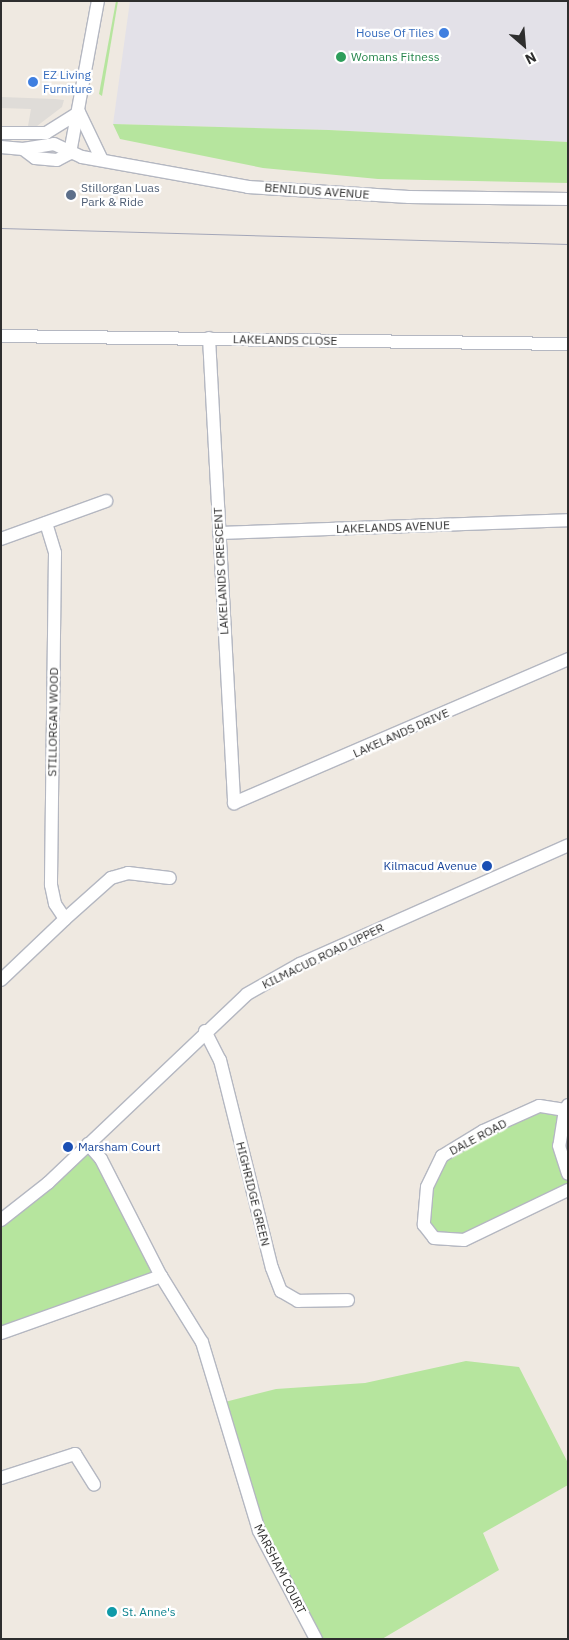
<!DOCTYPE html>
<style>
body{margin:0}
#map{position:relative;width:569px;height:1640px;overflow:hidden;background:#efe9e1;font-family:"IBM Plex Sans",sans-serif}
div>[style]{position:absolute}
.industrial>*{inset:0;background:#e3e1e8}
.green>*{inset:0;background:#b6e59e}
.plaza>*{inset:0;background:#dfdcd8}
.roads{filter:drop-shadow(1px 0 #b4b7c1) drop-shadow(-1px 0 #b4b7c1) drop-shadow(0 1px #b4b7c1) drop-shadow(0 -1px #b4b7c1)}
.minor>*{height:12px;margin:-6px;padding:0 6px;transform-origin:6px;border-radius:6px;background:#fff}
.tram>*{height:1px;margin:-0.5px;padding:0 0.5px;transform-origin:0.5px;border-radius:0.5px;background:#a3a6b8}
.dots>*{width:14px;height:14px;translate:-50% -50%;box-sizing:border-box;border:2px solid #fff;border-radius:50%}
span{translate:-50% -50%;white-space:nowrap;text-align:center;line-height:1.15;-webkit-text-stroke:4.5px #fff;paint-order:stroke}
.shop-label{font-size:12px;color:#366cbe}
.right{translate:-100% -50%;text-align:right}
.left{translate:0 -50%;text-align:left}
.leisure-label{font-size:12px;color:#27864d}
.service-label{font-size:12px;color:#4e5e75}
.street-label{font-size:12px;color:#2e2e2e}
.transit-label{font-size:12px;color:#164399}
.culture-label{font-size:12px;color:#0d838f}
.frame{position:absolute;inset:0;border:2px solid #2e2e2e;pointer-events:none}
.north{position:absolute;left:499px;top:20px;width:50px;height:50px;-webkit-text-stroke:4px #fff;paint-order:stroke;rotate:153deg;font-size:14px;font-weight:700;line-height:20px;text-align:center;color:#2e2e2e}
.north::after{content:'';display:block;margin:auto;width:18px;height:22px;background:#2e2e2e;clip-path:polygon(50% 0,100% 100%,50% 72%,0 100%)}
</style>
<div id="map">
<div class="industrial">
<div style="clip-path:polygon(130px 1px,568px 1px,568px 142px,329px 130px,113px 124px)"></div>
</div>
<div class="green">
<div style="clip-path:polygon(116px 1px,118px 1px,102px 96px,99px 94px)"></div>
<div style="clip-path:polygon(113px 124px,329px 130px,568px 142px,568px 183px,378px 179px,263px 168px,120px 139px)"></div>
<div style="clip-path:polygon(539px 1106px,565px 1110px,559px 1146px,568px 1175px,568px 1189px,464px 1240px,434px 1238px,424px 1210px,443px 1156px)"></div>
<div style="clip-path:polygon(88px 1144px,161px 1276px,1px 1333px,1px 1220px)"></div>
<div style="clip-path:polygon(466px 1361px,519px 1367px,568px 1463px,568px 1485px,483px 1533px,499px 1570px,382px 1639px,316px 1639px,259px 1531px,221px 1403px,276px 1389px,365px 1383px)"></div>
</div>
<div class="plaza">
<div style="clip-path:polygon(1px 97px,55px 99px,64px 100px,62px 107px,37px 126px,28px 126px,31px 109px,1px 108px)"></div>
</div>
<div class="roads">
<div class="minor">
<div style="left:79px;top:112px;width:53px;rotate:64.4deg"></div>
<div style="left:1px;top:133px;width:45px"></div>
<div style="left:46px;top:133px;width:39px;rotate:-32deg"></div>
<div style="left:1px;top:147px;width:22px;rotate:5deg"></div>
<div style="left:23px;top:149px;width:31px;rotate:-9deg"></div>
<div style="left:54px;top:144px;width:31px;rotate:25deg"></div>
<div style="left:82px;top:157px;width:169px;rotate:10.2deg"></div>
<div style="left:248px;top:187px;width:161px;rotate:3.6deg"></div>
<div style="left:409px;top:197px;width:159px;rotate:0.7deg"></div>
<div style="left:23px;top:149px;width:15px;rotate:37deg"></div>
<div style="left:35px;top:158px;width:22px;rotate:5deg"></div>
<div style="left:57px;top:160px;width:15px;rotate:-28deg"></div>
<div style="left:70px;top:153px;width:155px;rotate:-79.6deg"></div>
<div style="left:1px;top:336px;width:567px;rotate:0.81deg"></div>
<div style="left:209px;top:338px;width:466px;rotate:86.9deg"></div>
<div style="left:234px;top:803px;width:364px;rotate:-23.3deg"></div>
<div style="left:46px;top:523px;width:31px;rotate:73deg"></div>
<div style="left:55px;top:553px;width:332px;rotate:90.7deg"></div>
<div style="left:51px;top:885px;width:19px;rotate:78deg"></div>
<div style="left:55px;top:904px;width:18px;rotate:56deg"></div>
<div style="left:65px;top:919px;width:62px;rotate:-41.7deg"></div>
<div style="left:111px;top:878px;width:18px;rotate:-16deg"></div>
<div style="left:128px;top:873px;width:42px;rotate:6.8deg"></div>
<div style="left:219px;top:533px;width:349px;rotate:-2.1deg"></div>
<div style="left:1px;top:539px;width:112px;rotate:-19.9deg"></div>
<div style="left:1px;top:980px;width:88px;rotate:-43.6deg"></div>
<div style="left:205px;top:1031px;width:33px;rotate:63deg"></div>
<div style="left:220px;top:1060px;width:214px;rotate:76deg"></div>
<div style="left:272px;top:1268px;width:25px;rotate:69deg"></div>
<div style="left:281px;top:1291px;width:20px;rotate:30deg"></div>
<div style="left:298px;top:1301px;width:50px;rotate:-1.1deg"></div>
<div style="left:568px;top:1105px;width:6px;rotate:121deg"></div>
<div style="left:565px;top:1110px;width:26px;rotate:-171deg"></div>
<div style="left:539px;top:1106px;width:61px;rotate:155.9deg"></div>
<div style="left:483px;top:1131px;width:48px;rotate:148.6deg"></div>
<div style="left:442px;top:1156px;width:34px;rotate:116deg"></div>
<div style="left:427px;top:1187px;width:38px;rotate:95deg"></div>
<div style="left:424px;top:1225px;width:16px;rotate:52deg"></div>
<div style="left:434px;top:1238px;width:30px;rotate:4deg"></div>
<div style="left:464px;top:1240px;width:115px;rotate:-25.7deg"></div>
<div style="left:565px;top:1110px;width:36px;rotate:99deg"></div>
<div style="left:559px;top:1146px;width:29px;rotate:72deg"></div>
<div style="left:88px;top:1144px;width:20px;rotate:49deg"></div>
<div style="left:101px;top:1159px;width:131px;rotate:62.9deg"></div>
<div style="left:161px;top:1276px;width:78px;rotate:58.2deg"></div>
<div style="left:202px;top:1342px;width:197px;rotate:73.2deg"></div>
<div style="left:259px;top:1531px;width:122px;rotate:62.2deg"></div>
<div style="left:1px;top:1220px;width:60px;rotate:-38.2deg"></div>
<div style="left:48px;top:1183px;width:274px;rotate:-43.5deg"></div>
<div style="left:247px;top:994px;width:61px;rotate:-29.5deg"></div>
<div style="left:300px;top:964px;width:293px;rotate:-23.9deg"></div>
<div style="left:1px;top:1333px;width:170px;rotate:-19.6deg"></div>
<div style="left:1px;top:1478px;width:78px;rotate:-18deg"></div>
<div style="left:75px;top:1454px;width:36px;rotate:58deg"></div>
</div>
</div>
<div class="tram">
<div style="left:1px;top:228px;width:567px;rotate:1.62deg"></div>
</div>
<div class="dots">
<div style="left:444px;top:33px;background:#3f7fe0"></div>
<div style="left:341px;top:57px;background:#2e9e5b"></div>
<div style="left:33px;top:82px;background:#3f7fe0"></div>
<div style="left:71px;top:195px;background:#5c6f8a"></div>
<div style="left:487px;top:866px;background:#1a4fb4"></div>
<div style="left:68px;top:1147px;background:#1a4fb4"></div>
<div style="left:112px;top:1612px;background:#0f9aa8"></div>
</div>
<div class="shop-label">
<span class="right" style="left:434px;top:33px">House Of Tiles</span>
<span class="left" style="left:43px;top:82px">EZ Living<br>Furniture</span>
</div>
<div class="leisure-label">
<span class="left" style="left:351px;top:57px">Womans Fitness</span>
</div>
<div class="service-label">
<span class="left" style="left:81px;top:195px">Stillorgan Luas<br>Park &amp; Ride</span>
</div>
<div class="street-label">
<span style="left:317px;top:191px;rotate:4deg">BENILDUS AVENUE</span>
<span style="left:285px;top:340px;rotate:1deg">LAKELANDS CLOSE</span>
<span style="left:393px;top:527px;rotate:-2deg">LAKELANDS AVENUE</span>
<span style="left:221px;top:571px;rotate:-93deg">LAKELANDS CRESCENT</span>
<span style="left:53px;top:722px;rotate:-89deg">STILLORGAN WOOD</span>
<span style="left:401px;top:733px;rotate:-24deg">LAKELANDS DRIVE</span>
<span style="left:323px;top:956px;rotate:-26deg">KILMACUD ROAD UPPER</span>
<span style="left:478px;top:1137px;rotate:-28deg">DALE ROAD</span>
<span style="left:253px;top:1194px;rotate:76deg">HIGHRIDGE GREEN</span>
<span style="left:280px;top:1569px;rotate:63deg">MARSHAM COURT</span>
</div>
<div class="transit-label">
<span class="right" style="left:477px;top:866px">Kilmacud Avenue</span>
<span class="left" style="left:78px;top:1147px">Marsham Court</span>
</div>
<div class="culture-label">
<span class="left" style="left:122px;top:1612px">St. Anne's</span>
</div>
<div class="frame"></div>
<div class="north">N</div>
</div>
